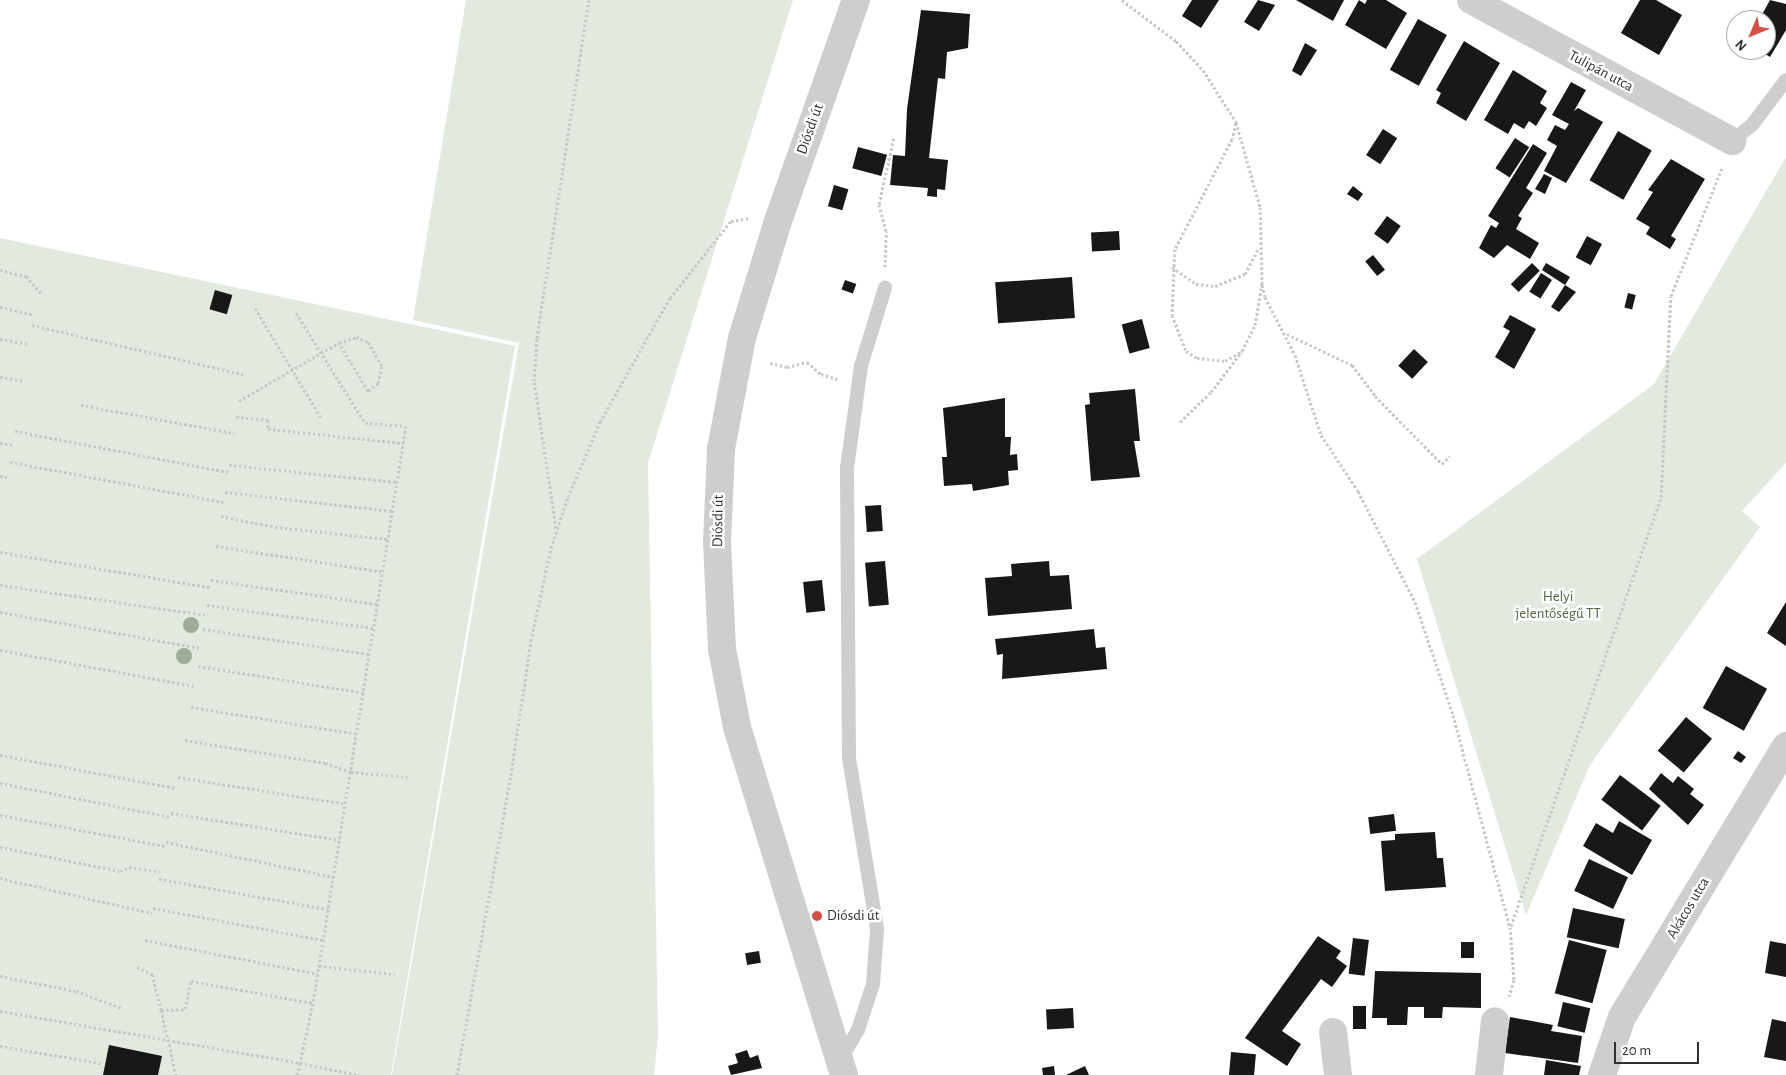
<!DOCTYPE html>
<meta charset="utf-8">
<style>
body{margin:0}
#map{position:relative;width:1786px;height:1075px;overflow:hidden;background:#fff;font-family:"Alegreya Sans",sans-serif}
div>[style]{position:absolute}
.green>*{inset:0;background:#e2e9de}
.building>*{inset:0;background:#181818;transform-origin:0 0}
.path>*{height:3px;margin-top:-1.5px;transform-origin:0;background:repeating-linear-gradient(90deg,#c8c8c8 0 2.5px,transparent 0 5px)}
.service>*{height:14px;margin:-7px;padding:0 7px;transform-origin:7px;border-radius:7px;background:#cecece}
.minor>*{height:28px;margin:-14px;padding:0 14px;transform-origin:14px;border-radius:14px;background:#cecece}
.tertiary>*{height:28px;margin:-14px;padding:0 14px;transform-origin:14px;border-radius:14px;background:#cecece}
.trees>*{width:16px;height:16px;margin:-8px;border-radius:50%;background:#9eac97}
.dots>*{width:14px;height:14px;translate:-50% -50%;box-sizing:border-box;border:2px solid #fff;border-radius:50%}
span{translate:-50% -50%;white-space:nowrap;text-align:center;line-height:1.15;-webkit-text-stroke:5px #fff;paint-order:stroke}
.street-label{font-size:15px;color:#313131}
.park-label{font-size:15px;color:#4f6942}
.poi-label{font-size:15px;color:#313131}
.left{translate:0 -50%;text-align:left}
.north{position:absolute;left:1726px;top:10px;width:50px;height:50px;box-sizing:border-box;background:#fff;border:1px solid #adadad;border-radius:50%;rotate:225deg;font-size:14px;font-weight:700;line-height:20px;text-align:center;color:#313131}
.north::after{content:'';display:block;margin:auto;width:18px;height:22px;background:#d45147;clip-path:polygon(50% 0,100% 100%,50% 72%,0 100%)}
.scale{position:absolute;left:1614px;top:1042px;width:85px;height:22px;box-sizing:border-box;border:2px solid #313131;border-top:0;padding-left:6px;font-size:15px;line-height:18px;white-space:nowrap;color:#313131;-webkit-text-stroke:4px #fff;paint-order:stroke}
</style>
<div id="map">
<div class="green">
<div style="clip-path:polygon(466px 0,793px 0,648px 463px,658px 1035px,654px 1075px,392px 1075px,519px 343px,413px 320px)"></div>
<div style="clip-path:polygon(1786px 157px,1786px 463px,1742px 511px,1760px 527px,1590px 765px,1526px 915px,1417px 559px,1654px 384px)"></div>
<div style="clip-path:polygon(0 238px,515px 346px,391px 1075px,0 1075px)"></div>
</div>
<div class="building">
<div style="clip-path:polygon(1192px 0,1219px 0,1201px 28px,1182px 16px)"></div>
<div style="clip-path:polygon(1258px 0,1275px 5px,1259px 31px,1244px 22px)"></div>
<div style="clip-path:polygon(1296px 0,1344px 0,1333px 21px)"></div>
<div style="clip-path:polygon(1359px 0,1365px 4px,1367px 0,1386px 0,1407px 13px,1386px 49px,1345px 25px)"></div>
<div style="clip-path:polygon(1640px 0,1656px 0,1682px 15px,1659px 55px,1621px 33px)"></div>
<div style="clip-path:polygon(1770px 0,1786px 4px,1786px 30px,1770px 57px,1759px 50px,1766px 50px,1766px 20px,1759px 20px)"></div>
<div style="clip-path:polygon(921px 10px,970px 14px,968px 48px,947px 52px,945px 79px,938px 78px,929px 158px,948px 160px,945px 190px,937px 189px,937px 197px,927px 196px,928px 188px,890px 185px,893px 155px,905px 156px,907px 109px)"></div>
<div style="left:1418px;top:19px;width:33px;height:58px;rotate:29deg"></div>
<div style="clip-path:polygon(1464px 41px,1500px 63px,1466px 121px,1436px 103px,1441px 93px,1436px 90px)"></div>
<div style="clip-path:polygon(1305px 43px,1317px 50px,1301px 76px,1292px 71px)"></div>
<div style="clip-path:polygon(1513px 70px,1547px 91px,1540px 103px,1547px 108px,1536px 126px,1529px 121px,1524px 129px,1514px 123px,1508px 134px,1484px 120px)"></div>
<div style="clip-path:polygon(1571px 82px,1586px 90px,1574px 111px,1578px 108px,1603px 122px,1566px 183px,1544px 171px,1557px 146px,1547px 140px,1555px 125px,1565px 130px,1569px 124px,1552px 115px)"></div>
<div style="left:1383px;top:129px;width:17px;height:31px;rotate:33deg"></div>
<div style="left:1618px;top:131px;width:39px;height:57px;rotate:30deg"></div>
<div style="left:1515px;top:138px;width:17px;height:36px;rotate:33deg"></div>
<div style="clip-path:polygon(1533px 144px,1547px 153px,1526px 188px,1533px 193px,1518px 216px,1522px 218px,1516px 229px,1539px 243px,1530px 259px,1507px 245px,1494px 258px,1479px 248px,1491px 225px,1496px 228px,1499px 223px,1488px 216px)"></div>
<div style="left:858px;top:147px;width:30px;height:22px;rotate:15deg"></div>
<div style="clip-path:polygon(1671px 159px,1705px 179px,1671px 236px,1676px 239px,1670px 249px,1646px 234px,1650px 227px,1636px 219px,1653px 192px,1648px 190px)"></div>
<div style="clip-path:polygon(1544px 174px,1552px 178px,1545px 194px,1535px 189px)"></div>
<div style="left:834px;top:185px;width:15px;height:22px;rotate:16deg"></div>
<div style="clip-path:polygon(1353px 186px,1363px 194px,1358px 201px,1347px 194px)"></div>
<div style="left:1387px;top:216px;width:17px;height:22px;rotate:36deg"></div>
<div style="left:1119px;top:231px;width:19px;height:28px;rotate:87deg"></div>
<div style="left:1587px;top:236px;width:17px;height:24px;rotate:28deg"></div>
<div style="left:1373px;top:255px;width:19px;height:10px;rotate:51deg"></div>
<div style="left:1532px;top:263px;width:11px;height:30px;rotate:45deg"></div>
<div style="clip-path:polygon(1546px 263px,1570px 277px,1565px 285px,1542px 270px)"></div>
<div style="left:1541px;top:273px;width:13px;height:22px;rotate:32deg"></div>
<div style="left:1072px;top:277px;width:41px;height:77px;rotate:86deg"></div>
<div style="left:845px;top:280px;width:12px;height:10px;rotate:20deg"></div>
<div style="clip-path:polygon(1565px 285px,1576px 292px,1559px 312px,1551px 307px)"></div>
<div style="left:215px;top:290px;width:18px;height:20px;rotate:16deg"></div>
<div style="left:1628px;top:293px;width:8px;height:15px;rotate:14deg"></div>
<div style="clip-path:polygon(1510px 315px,1536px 329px,1514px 369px,1495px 357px,1510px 331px,1503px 327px)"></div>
<div style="left:1142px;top:319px;width:30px;height:21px;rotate:75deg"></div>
<div style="left:1414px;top:349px;width:19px;height:23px;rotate:43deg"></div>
<div style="clip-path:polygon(1135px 389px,1140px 441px,1134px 441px,1140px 477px,1091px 481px,1085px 405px,1090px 404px,1089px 393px)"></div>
<div style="clip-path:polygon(1005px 398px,1005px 437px,1011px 437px,1010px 455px,1017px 454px,1018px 470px,1008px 471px,1009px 485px,973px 491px,972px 484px,944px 486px,942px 457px,947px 457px,943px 408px)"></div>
<div style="left:881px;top:505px;width:26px;height:16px;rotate:86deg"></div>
<div style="left:885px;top:561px;width:44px;height:20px;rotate:85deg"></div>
<div style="clip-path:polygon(1049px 561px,1050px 576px,1069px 575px,1072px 609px,988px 616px,985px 578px,1012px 576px,1011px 564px)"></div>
<div style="left:822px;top:580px;width:31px;height:19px;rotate:84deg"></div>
<div style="clip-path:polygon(1786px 602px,1786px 646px,1767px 633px)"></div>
<div style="clip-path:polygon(1094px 629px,1096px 648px,1105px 647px,1107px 669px,1002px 679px,1003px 654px,997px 655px,995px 639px)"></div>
<div style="left:1726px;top:666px;width:47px;height:48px;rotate:29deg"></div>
<div style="left:1686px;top:717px;width:34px;height:44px;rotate:40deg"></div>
<div style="clip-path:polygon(1738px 751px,1746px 757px,1741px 763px,1733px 758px)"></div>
<div style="clip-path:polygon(1661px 773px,1673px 783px,1678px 776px,1694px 789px,1690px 794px,1704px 805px,1688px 825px,1649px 789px)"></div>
<div style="left:1620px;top:775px;width:51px;height:31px;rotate:37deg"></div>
<div style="left:1394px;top:814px;width:17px;height:26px;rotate:83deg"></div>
<div style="clip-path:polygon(1619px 821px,1652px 840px,1632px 875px,1583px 846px,1596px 823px,1613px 833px)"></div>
<div style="clip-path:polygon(1435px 832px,1437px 858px,1443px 858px,1446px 887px,1385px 891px,1381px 841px,1395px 840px,1395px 834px)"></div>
<div style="left:1589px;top:859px;width:43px;height:35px;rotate:25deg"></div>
<div style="left:1573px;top:908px;width:53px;height:30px;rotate:12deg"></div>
<div style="clip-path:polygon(1318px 936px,1341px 951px,1336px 958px,1347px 966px,1332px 987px,1321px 979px,1282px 1031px,1301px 1044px,1287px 1066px,1245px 1038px)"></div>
<div style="left:1353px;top:938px;width:16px;height:36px;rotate:7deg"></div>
<div style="left:1569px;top:940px;width:39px;height:55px;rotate:15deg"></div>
<div style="clip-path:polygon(1770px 941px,1786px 944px,1786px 977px,1765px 973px)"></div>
<div style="left:1461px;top:942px;width:13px;height:16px"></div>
<div style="left:759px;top:951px;width:12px;height:14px;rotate:81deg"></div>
<div style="clip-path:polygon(1375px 971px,1481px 973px,1481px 1008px,1443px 1007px,1442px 1018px,1424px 1018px,1424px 1007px,1408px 1007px,1407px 1025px,1387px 1025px,1387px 1018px,1372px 1018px)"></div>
<div style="left:1563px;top:1002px;width:28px;height:25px;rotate:13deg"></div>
<div style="left:1353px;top:1006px;width:13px;height:23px"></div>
<div style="left:1073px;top:1008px;width:20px;height:27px;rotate:87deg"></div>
<div style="clip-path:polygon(1510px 1017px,1553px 1025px,1551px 1031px,1582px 1036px,1578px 1063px,1505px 1053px)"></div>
<div style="clip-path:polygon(1772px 1019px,1786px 1022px,1786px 1061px,1764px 1057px)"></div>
<div style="clip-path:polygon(109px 1045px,162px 1056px,158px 1075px,103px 1075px)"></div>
<div style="clip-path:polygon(747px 1050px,750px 1058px,758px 1055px,762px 1068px,731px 1075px,728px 1066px,738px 1063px,735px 1054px)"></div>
<div style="left:1231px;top:1052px;width:25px;height:23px;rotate:5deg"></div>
<div style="clip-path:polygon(1546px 1060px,1581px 1066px,1579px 1075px,1544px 1075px)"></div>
<div style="clip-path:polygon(1054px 1066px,1055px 1075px,1043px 1075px,1042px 1068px)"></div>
<div style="clip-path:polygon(1085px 1066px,1089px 1075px,1066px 1075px)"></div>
</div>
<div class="path">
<div style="left:1122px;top:0;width:68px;rotate:37.2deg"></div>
<div style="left:1176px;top:41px;width:40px;rotate:47deg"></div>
<div style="left:1203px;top:70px;width:62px;rotate:57.6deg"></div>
<div style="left:1236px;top:122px;width:88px;rotate:74.2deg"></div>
<div style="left:1260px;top:207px;width:78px;rotate:88.5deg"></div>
<div style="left:1262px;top:285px;width:12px;rotate:76deg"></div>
<div style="left:1265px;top:297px;width:65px;rotate:62.7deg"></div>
<div style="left:1295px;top:355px;width:84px;rotate:72deg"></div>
<div style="left:1321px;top:435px;width:67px;rotate:56.5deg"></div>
<div style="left:1358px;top:491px;width:125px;rotate:62.8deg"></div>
<div style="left:1415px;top:602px;width:119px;rotate:71.4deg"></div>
<div style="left:1453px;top:715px;width:220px;rotate:75deg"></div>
<div style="left:1510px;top:927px;width:53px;rotate:85.7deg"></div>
<div style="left:1514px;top:980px;width:17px;rotate:107deg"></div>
<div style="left:1236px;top:123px;width:16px;rotate:104deg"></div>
<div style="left:1232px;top:139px;width:124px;rotate:117.4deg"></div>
<div style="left:1175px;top:249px;width:66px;rotate:92.6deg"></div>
<div style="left:1172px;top:315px;width:39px;rotate:69deg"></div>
<div style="left:1186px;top:351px;width:13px;rotate:32deg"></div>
<div style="left:1197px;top:358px;width:28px;rotate:6deg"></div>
<div style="left:1225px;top:361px;width:20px;rotate:-30deg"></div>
<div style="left:885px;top:267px;width:36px;rotate:-88deg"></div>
<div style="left:886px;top:231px;width:28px;rotate:-105deg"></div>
<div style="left:879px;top:204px;width:69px;rotate:-77.4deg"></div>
<div style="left:1172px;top:267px;width:29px;rotate:35deg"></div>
<div style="left:1196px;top:284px;width:19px;rotate:6deg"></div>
<div style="left:1215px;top:286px;width:32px;rotate:-22deg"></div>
<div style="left:1245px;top:274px;width:30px;rotate:-62deg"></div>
<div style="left:0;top:270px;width:27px;rotate:13deg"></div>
<div style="left:26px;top:276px;width:23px;rotate:49deg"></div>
<div style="left:0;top:307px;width:35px;rotate:13deg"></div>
<div style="left:255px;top:308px;width:128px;rotate:59deg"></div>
<div style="left:296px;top:313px;width:130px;rotate:57.9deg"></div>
<div style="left:365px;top:423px;width:41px;rotate:4.2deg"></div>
<div style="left:406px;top:426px;width:584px;rotate:99.16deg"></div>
<div style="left:313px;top:1003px;width:61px;rotate:102.2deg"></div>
<div style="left:300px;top:1063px;width:59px;rotate:11.7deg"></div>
<div style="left:32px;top:325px;width:217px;rotate:13.1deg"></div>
<div style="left:1287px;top:334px;width:72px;rotate:25.5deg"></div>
<div style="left:1352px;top:365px;width:39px;rotate:53deg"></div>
<div style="left:1375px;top:396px;width:95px;rotate:45.4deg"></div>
<div style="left:1442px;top:464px;width:11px;rotate:-45deg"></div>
<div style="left:0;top:339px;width:29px;rotate:10deg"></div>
<div style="left:770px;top:363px;width:17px;rotate:13deg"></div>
<div style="left:787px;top:367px;width:21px;rotate:-14deg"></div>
<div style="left:807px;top:362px;width:18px;rotate:41deg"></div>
<div style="left:821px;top:374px;width:17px;rotate:17deg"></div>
<div style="left:0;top:377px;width:23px;rotate:10deg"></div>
<div style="left:239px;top:401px;width:95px;rotate:-30.3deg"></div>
<div style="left:321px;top:353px;width:21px;rotate:-29deg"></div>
<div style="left:339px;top:343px;width:18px;rotate:-19deg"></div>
<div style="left:356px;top:337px;width:13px;rotate:23deg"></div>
<div style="left:368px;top:342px;width:28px;rotate:60deg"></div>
<div style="left:382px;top:366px;width:17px;rotate:103deg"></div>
<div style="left:378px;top:383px;width:13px;rotate:141deg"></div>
<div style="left:368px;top:391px;width:56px;rotate:-121.1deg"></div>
<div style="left:81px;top:405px;width:156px;rotate:10.4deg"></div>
<div style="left:236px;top:417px;width:32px;rotate:5deg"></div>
<div style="left:268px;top:420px;width:9px;rotate:90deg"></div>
<div style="left:268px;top:429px;width:136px;rotate:5.9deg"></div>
<div style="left:1180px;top:422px;width:43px;rotate:-44.1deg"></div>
<div style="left:1211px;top:392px;width:51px;rotate:-52.9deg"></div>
<div style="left:1242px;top:351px;width:29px;rotate:-63deg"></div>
<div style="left:1255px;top:325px;width:41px;rotate:-80.1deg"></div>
<div style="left:15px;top:431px;width:217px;rotate:10.9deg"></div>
<div style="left:0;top:443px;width:13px;rotate:9deg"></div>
<div style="left:10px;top:462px;width:217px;rotate:10.6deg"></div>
<div style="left:229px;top:465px;width:169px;rotate:5.8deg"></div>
<div style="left:0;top:476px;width:7px;rotate:8deg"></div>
<div style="left:225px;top:492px;width:168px;rotate:6.5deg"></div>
<div style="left:221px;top:516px;width:55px;rotate:11.5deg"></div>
<div style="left:275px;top:527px;width:114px;rotate:6.1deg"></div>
<div style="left:556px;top:528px;width:149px;rotate:-98.5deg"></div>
<div style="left:534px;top:381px;width:43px;rotate:-86deg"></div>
<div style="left:537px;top:338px;width:342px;rotate:-81.3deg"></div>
<div style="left:216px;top:546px;width:169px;rotate:8.8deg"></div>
<div style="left:0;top:552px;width:213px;rotate:9.5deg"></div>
<div style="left:211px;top:580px;width:168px;rotate:8.2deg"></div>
<div style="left:0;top:585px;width:207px;rotate:8.3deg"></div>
<div style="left:207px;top:605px;width:169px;rotate:7.8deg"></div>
<div style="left:0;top:612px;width:203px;rotate:10.2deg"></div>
<div style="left:203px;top:629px;width:168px;rotate:8.6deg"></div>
<div style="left:0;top:650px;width:197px;rotate:10.5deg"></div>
<div style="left:198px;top:666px;width:168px;rotate:9.2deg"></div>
<div style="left:191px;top:707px;width:168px;rotate:9.2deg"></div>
<div style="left:185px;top:740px;width:142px;rotate:9.3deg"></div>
<div style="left:325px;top:763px;width:28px;rotate:19deg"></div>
<div style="left:351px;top:772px;width:57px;rotate:5deg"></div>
<div style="left:0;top:755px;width:179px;rotate:10.6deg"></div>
<div style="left:178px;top:777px;width:170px;rotate:9.1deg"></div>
<div style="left:0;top:783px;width:173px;rotate:11.3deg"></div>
<div style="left:171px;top:813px;width:171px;rotate:9.1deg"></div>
<div style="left:0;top:815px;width:168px;rotate:10.6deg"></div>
<div style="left:166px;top:842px;width:172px;rotate:11.8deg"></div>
<div style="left:0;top:847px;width:122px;rotate:11.3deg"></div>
<div style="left:120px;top:871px;width:10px;rotate:-24deg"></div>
<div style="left:129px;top:867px;width:31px;rotate:9deg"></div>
<div style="left:0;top:878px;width:156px;rotate:13deg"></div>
<div style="left:159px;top:879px;width:172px;rotate:10.1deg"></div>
<div style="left:153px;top:908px;width:173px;rotate:10.7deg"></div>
<div style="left:1511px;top:926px;width:454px;rotate:-70.7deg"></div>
<div style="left:1661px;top:497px;width:201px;rotate:-87.2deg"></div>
<div style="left:1671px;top:296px;width:138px;rotate:-68.3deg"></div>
<div style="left:145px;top:940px;width:176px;rotate:11.1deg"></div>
<div style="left:319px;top:966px;width:76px;rotate:6deg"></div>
<div style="left:137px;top:967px;width:17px;rotate:25deg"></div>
<div style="left:152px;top:974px;width:37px;rotate:76deg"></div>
<div style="left:161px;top:1010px;width:24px;rotate:-2deg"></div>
<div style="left:185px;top:1009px;width:29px;rotate:-78deg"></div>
<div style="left:191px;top:981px;width:124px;rotate:10.2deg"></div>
<div style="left:0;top:976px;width:77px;rotate:11.2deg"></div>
<div style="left:76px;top:991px;width:48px;rotate:20.7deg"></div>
<div style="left:161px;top:1010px;width:67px;rotate:77deg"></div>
<div style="left:0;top:1011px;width:304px;rotate:9.8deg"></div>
<div style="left:300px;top:1063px;width:12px;rotate:104deg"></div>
<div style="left:0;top:1046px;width:102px;rotate:9.6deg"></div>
<div style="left:457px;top:1075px;width:300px;rotate:-79.8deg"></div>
<div style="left:510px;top:780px;width:141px;rotate:-81.4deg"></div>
<div style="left:531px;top:641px;width:95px;rotate:-77.9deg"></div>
<div style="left:551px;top:548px;width:54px;rotate:-71.6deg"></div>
<div style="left:568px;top:497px;width:82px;rotate:-66.9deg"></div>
<div style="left:600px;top:422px;width:142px;rotate:-60.6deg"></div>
<div style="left:670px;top:298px;width:98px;rotate:-51.6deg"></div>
<div style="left:731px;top:221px;width:18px;rotate:-9deg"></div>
</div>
<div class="service">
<div style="left:1732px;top:141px;width:26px;rotate:-39deg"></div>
<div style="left:1752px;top:125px;width:56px;rotate:-52.9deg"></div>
<div style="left:840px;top:1060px;width:35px;rotate:-59deg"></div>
<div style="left:858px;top:1030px;width:48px;rotate:-71.9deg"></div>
<div style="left:873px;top:984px;width:55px;rotate:-85.8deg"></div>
<div style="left:877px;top:929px;width:173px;rotate:-99.3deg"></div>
<div style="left:849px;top:758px;width:290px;rotate:-90.4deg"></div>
<div style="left:847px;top:468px;width:103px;rotate:-82.2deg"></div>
<div style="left:861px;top:366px;width:82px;rotate:-72.9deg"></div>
</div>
<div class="minor">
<div style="left:1471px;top:0;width:297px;rotate:28.4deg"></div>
<div style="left:1333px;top:1032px;width:43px;rotate:83.4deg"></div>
<div style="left:1489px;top:1075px;width:54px;rotate:-83.7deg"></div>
<div style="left:1602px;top:1075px;width:61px;rotate:-71deg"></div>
<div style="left:1622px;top:1017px;width:317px;rotate:-58.8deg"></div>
</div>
<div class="tertiary">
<div style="left:844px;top:1075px;width:364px;rotate:-107.1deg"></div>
<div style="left:737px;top:727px;width:79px;rotate:-100.9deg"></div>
<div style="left:722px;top:649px;width:107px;rotate:-92.7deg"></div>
<div style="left:717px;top:542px;width:93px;rotate:-87.5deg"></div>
<div style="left:721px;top:449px;width:113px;rotate:-79.3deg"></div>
<div style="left:742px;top:338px;width:119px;rotate:-72.9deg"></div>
<div style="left:777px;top:224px;width:238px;rotate:-70.6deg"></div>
</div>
<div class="trees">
<div style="left:191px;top:625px"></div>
<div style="left:184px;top:656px"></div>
</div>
<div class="dots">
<div style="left:817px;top:916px;background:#d45147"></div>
</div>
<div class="street-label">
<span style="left:1601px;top:71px;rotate:28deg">Tulipán utca</span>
<span style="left:810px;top:129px;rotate:-70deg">Diósdi út</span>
<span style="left:718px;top:521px;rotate:-89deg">Diósdi út</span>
<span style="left:1688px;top:908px;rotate:-59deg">Akácos utca</span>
</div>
<div class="park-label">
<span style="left:1558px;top:605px">Helyi<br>jelentőségű TT</span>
</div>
<div class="poi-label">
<span class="left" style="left:827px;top:916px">Diósdi út</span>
</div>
<div class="north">N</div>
<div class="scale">20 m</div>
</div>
